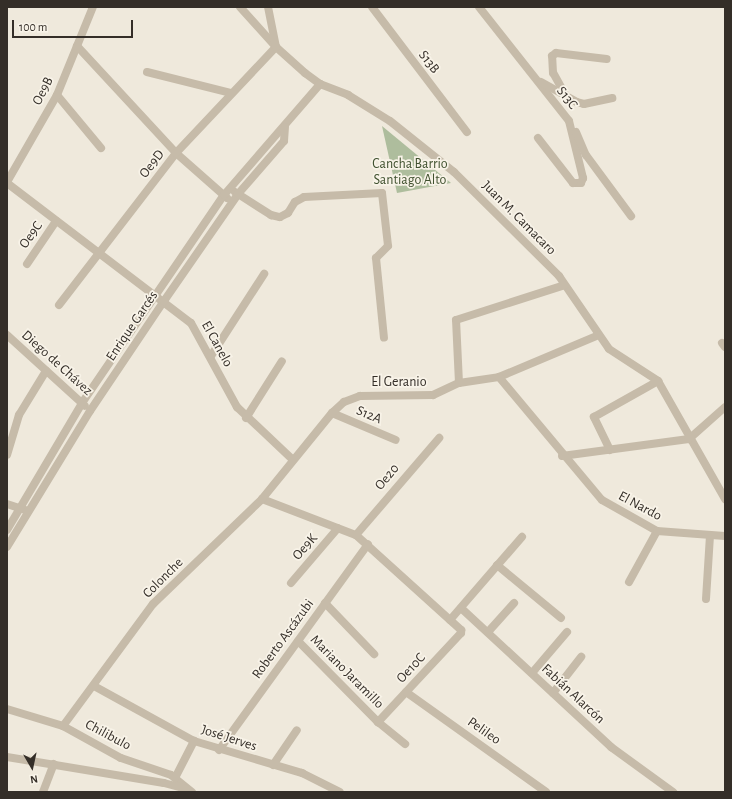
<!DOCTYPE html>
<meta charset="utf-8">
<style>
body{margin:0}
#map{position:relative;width:732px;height:799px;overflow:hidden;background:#efe9dc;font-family:"Alegreya Sans",sans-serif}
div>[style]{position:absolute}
.green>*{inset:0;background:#aebd9d}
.minor>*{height:8px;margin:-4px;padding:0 4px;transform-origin:4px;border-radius:4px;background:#c6bba9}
span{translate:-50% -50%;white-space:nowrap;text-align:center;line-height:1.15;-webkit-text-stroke:3.5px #f8f3e8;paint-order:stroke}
.street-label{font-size:14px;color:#342e28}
.park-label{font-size:14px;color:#3f502e}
.frame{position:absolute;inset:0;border:8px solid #342e28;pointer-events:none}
.north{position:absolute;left:12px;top:747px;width:40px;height:40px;-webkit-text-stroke:3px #f8f3e8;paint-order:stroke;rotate:171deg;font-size:11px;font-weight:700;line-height:16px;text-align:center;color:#342e28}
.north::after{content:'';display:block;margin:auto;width:14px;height:18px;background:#342e28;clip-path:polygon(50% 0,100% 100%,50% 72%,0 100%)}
.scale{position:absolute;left:12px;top:20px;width:121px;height:18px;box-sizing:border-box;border:2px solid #342e28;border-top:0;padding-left:5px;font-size:12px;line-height:14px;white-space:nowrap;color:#342e28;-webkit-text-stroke:3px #f8f3e8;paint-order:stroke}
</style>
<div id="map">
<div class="green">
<div style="clip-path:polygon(382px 126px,451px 183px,397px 193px)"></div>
</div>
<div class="minor">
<div style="left:240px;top:7px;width:54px;rotate:48deg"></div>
<div style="left:276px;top:47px;width:39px;rotate:42deg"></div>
<div style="left:305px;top:73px;width:19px;rotate:36deg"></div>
<div style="left:320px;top:84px;width:30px;rotate:21deg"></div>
<div style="left:348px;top:95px;width:49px;rotate:31.8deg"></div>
<div style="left:390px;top:121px;width:82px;rotate:38.6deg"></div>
<div style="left:454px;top:172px;width:148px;rotate:44.7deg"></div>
<div style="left:559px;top:276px;width:88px;rotate:55.6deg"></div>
<div style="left:609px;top:349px;width:59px;rotate:33.1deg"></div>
<div style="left:658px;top:381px;width:136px;rotate:60.4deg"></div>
<div style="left:372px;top:7px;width:157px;rotate:52.8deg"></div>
<div style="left:479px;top:7px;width:145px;rotate:51.7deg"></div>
<div style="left:569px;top:121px;width:59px;rotate:76.2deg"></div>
<div style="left:583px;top:178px;width:5px;rotate:112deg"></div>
<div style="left:581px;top:183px;width:8px;rotate:180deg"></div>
<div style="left:573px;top:183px;width:57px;rotate:-127.9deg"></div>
<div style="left:77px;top:46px;width:146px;rotate:47.2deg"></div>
<div style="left:176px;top:153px;width:68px;rotate:41.4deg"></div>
<div style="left:147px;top:72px;width:87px;rotate:14deg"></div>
<div style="left:541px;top:82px;width:41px;rotate:29.1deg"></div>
<div style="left:577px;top:102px;width:7px;rotate:16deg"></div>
<div style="left:584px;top:104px;width:29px;rotate:-12deg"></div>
<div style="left:57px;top:95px;width:69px;rotate:50.3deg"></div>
<div style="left:566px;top:96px;width:26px;rotate:-119deg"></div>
<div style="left:553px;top:73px;width:17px;rotate:-93deg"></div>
<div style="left:552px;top:56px;width:5px;rotate:-37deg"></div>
<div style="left:556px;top:53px;width:51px;rotate:6.7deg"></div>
<div style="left:576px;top:132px;width:25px;rotate:67deg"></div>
<div style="left:586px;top:155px;width:76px;rotate:53.6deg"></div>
<div style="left:7px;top:182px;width:100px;rotate:-60.1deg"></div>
<div style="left:57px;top:95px;width:95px;rotate:-67.8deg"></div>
<div style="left:7px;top:183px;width:231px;rotate:37.3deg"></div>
<div style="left:191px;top:323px;width:96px;rotate:61.3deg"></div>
<div style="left:237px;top:407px;width:77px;rotate:43.4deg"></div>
<div style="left:235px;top:192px;width:43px;rotate:32.6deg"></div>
<div style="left:271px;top:215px;width:9px;rotate:13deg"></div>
<div style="left:280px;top:217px;width:9px;rotate:-27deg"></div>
<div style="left:288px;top:213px;width:13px;rotate:-58deg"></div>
<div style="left:295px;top:202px;width:10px;rotate:-29deg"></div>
<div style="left:304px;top:197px;width:78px;rotate:-2.9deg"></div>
<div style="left:382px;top:193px;width:53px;rotate:83.5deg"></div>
<div style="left:388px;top:246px;width:17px;rotate:135deg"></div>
<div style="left:376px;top:258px;width:80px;rotate:84.3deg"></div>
<div style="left:27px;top:264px;width:52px;rotate:-56deg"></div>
<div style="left:59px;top:305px;width:192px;rotate:-52.4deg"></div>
<div style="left:176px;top:153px;width:146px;rotate:-46.7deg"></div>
<div style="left:276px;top:47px;width:41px;rotate:-101.3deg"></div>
<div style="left:7px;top:335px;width:105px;rotate:42.3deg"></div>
<div style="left:722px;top:343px;width:5px;rotate:53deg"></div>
<div style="left:211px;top:356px;width:98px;rotate:-57.1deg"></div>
<div style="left:499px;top:377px;width:108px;rotate:-22.8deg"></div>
<div style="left:459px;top:383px;width:63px;rotate:-92.7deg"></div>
<div style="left:456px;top:320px;width:114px;rotate:-17.8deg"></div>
<div style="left:332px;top:413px;width:69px;rotate:22.9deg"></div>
<div style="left:246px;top:418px;width:67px;rotate:-57.7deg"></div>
<div style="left:610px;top:450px;width:37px;rotate:-116deg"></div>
<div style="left:594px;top:417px;width:73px;rotate:-29.4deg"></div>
<div style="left:7px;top:455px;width:42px;rotate:-73.3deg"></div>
<div style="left:19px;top:415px;width:52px;rotate:-58.5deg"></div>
<div style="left:562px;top:456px;width:128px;rotate:-7.6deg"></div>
<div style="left:689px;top:439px;width:48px;rotate:-41.6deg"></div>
<div style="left:262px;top:499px;width:101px;rotate:21deg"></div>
<div style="left:356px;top:535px;width:142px;rotate:42.1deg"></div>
<div style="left:461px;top:630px;width:3px;rotate:90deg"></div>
<div style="left:461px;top:633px;width:122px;rotate:133deg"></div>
<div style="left:7px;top:504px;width:20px;rotate:18deg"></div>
<div style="left:7px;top:530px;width:147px;rotate:-59.4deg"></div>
<div style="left:82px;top:403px;width:252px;rotate:-55.7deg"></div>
<div style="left:224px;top:195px;width:147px;rotate:-49.1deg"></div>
<div style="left:356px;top:535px;width:128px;rotate:-49.4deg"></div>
<div style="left:7px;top:547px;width:159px;rotate:-58.6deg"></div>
<div style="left:90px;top:411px;width:133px;rotate:-56.1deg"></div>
<div style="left:164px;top:301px;width:130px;rotate:-55.3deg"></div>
<div style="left:238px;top:194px;width:70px;rotate:-49deg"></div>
<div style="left:284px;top:141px;width:14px;rotate:-86deg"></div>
<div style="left:497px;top:565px;width:83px;rotate:39.6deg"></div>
<div style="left:629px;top:582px;width:58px;rotate:-61.2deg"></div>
<div style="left:291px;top:583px;width:72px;rotate:-49.5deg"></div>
<div style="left:706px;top:599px;width:64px;rotate:-86.4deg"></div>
<div style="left:325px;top:603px;width:71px;rotate:46.1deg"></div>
<div style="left:461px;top:608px;width:205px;rotate:42.8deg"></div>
<div style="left:611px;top:747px;width:77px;rotate:36deg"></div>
<div style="left:450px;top:620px;width:110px;rotate:-49.1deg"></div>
<div style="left:488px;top:632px;width:39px;rotate:-48deg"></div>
<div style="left:298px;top:641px;width:114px;rotate:45.4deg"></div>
<div style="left:378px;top:722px;width:35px;rotate:39deg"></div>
<div style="left:532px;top:673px;width:54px;rotate:-49.5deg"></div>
<div style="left:94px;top:686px;width:114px;rotate:28.8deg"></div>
<div style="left:194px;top:741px;width:113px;rotate:16.5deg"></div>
<div style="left:302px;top:773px;width:42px;rotate:26.6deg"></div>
<div style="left:406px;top:692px;width:172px;rotate:35.5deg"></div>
<div style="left:553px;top:693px;width:46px;rotate:-52.1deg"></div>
<div style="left:7px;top:709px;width:59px;rotate:16.9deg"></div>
<div style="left:63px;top:726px;width:66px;rotate:28.9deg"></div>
<div style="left:121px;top:758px;width:53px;rotate:18.8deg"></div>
<div style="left:171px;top:775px;width:27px;rotate:39deg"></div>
<div style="left:63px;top:726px;width:152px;rotate:-53.6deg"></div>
<div style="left:153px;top:604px;width:151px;rotate:-43.9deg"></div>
<div style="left:262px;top:499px;width:111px;rotate:-50.9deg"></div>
<div style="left:332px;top:413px;width:16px;rotate:-43deg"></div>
<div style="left:344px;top:402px;width:17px;rotate:-21deg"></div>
<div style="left:360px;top:396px;width:73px;rotate:-0.8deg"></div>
<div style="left:433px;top:395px;width:29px;rotate:-25deg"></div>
<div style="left:459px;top:383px;width:40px;rotate:-8.5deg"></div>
<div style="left:499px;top:377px;width:160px;rotate:50.1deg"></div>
<div style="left:602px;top:500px;width:63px;rotate:29.4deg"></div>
<div style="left:657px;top:531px;width:68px;rotate:4.2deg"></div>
<div style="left:219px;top:750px;width:254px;rotate:-54.1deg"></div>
<div style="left:7px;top:757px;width:159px;rotate:9.4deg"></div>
<div style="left:164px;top:783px;width:23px;rotate:15deg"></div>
<div style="left:273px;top:765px;width:42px;rotate:-55.6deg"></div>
<div style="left:175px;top:778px;width:42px;rotate:-62.8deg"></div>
<div style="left:43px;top:792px;width:30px;rotate:-69deg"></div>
</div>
<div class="street-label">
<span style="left:429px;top:62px;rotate:52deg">S13B</span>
<span style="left:43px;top:91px;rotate:-63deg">Oe9B</span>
<span style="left:567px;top:98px;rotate:52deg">S13C</span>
<span style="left:152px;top:164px;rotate:-52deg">Oe9D</span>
<span style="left:519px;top:218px;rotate:45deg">Juan M. Camacaro</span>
<span style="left:31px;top:235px;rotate:-55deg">Oe9C</span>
<span style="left:132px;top:326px;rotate:-56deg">Enrique Garcés</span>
<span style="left:217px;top:344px;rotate:61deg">El Canelo</span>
<span style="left:57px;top:363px;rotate:42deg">Diego de Chávez</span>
<span style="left:399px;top:382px">El Geranio</span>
<span style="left:369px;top:415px;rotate:23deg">S12A</span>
<span style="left:387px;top:477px;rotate:-50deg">Oe20</span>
<span style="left:640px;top:506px;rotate:28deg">El Nardo</span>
<span style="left:305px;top:547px;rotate:-49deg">Oe9K</span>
<span style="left:163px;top:578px;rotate:-45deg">Colonche</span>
<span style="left:283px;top:639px;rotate:-54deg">Roberto Ascázubi</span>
<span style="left:411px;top:668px;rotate:-47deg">Oe10C</span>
<span style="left:347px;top:672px;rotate:45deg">Mariano Jaramillo</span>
<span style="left:573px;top:694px;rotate:43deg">Fabián Alarcón</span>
<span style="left:484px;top:731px;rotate:35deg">Pelileo</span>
<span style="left:108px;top:735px;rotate:28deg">Chilibulo</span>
<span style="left:229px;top:738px;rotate:18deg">José Jerves</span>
</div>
<div class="park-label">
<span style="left:410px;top:172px">Cancha Barrio<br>Santiago Alto</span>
</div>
<div class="frame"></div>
<div class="north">N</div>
<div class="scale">100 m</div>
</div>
